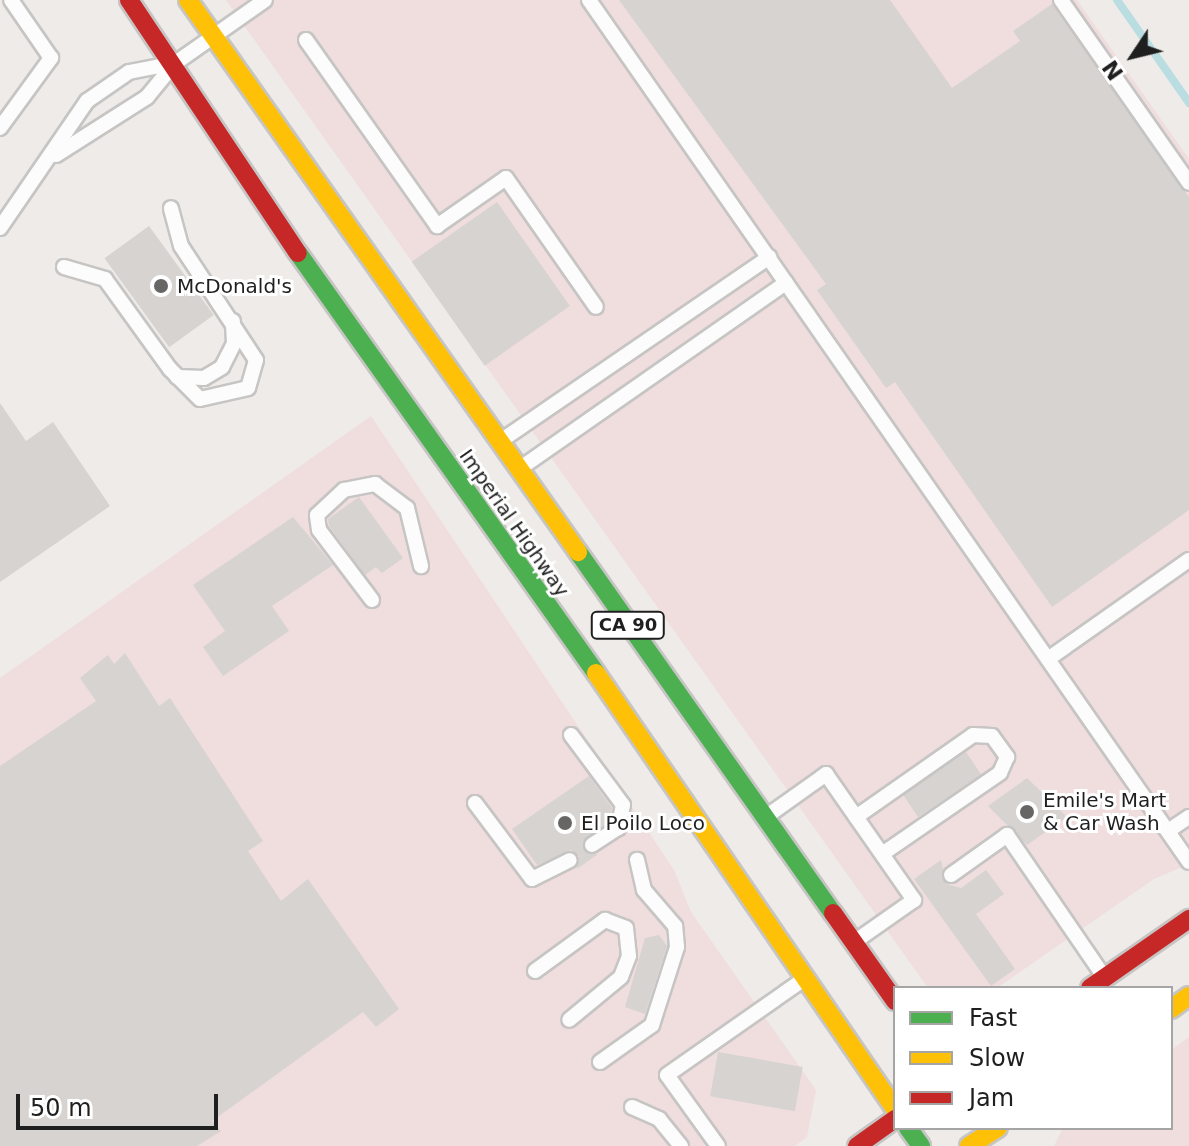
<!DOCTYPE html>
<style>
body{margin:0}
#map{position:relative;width:1189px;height:1146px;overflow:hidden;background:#eeebe8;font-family:"DejaVu Sans",sans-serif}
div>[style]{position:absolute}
.commercial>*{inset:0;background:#f0dede}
.stream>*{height:8px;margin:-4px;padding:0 4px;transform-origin:4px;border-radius:4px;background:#badde2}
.building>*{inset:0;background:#d6d3d1;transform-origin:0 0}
.roads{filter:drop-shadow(2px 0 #c6c5c4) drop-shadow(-2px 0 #c6c5c4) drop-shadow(0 2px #c6c5c4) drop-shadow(0 -2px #c6c5c4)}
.lane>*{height:14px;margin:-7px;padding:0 7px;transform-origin:7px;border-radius:7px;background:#fcfcfc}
.fast>*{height:18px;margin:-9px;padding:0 9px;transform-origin:9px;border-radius:9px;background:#4caf50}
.slow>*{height:18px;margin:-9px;padding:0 9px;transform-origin:9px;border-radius:9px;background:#ffc107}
.jam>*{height:18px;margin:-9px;padding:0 9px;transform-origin:9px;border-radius:9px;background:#c62828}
.dots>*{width:22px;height:22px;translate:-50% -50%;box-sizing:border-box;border:4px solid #fff;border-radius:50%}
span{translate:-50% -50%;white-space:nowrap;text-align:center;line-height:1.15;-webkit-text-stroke:6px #fff;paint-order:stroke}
.shield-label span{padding:2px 6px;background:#fff;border:2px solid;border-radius:6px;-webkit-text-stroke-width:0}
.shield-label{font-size:18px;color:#1f1f1f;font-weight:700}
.poi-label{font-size:20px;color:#1f1f1f}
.left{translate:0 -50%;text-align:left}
.street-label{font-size:20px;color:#1f1f1f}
.legend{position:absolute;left:893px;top:986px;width:280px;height:144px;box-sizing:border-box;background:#fff;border:2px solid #a5a5a5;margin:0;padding:10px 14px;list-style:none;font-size:24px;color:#1f1f1f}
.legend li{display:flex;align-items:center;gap:16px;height:40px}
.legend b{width:40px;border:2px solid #a5a5a5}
.north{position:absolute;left:1093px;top:16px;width:80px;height:80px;-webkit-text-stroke:6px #fff;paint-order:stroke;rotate:235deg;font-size:22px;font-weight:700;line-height:32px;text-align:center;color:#1f1f1f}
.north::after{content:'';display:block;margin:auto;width:28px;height:36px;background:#1f1f1f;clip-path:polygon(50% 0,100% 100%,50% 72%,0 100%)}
.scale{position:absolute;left:16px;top:1094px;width:202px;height:36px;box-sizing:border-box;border:4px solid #1f1f1f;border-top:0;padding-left:10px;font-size:24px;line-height:28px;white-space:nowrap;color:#1f1f1f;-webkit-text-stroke:6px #fff;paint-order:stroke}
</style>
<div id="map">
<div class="commercial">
<div style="clip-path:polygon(226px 0,1077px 0,1189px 159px,1189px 864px,1154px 879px,997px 988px,928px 988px)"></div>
<div style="clip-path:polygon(371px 416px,674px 870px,691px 912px,816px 1090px,807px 1137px,795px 1146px,0 1146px,0 678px)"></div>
<div style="clip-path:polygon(1189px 1037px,1189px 1146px,1054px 1146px,1063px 1128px,1171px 1128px,1171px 1050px)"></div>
</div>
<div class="stream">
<div style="left:1117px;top:0;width:126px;rotate:55deg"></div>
</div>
<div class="building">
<div style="clip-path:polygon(619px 0,890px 0,952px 88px,1020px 41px,1013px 31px,1052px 4px,1189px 197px,1189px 510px,1052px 607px,895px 382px,886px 388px,817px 290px,826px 284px)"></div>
<div style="left:497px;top:202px;width:127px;height:104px;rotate:55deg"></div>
<div style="left:149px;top:226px;width:110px;height:55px;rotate:54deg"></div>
<div style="clip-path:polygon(0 403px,26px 441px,53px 422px,110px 506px,0 582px)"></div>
<div style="clip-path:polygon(359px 497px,403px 558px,382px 573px,376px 567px,365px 575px,329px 526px,328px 519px)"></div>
<div style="clip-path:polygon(293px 517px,333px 565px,272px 606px,289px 631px,223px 676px,203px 647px,225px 631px,193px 585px)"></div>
<div style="clip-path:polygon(125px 653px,159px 706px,170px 698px,263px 841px,248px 851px,281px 901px,308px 879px,399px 1009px,376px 1027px,363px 1012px,212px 1121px,221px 1131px,197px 1146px,0 1146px,0 766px,96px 701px,80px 678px,108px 655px,114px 664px)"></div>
<div style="left:966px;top:752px;width:27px;height:76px;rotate:56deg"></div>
<div style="clip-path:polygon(589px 776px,612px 808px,609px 822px,583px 841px,587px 853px,598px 854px,577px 869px,579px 856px,571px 850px,537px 865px,512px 829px)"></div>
<div style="clip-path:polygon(1027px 778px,1067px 817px,1027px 845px,988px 806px)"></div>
<div style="clip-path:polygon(941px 860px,946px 884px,961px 888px,986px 870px,1004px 894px,976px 914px,1015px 969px,991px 986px,914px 879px)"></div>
<div style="clip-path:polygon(659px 935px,667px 946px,645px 1014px,625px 1007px,645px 938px)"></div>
<div style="left:718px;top:1052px;width:86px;height:45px;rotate:10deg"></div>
</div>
<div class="roads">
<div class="lane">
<div style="left:589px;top:0;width:1050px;rotate:55.16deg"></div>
<div style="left:1061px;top:0;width:223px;rotate:55deg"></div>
<div style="left:306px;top:40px;width:228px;rotate:54.8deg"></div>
<div style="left:437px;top:226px;width:84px;rotate:-34.8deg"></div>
<div style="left:506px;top:178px;width:157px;rotate:55.1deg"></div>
<div style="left:0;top:128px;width:87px;rotate:-53.9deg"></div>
<div style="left:51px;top:58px;width:70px;rotate:-124.6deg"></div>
<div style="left:56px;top:155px;width:108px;rotate:-32.5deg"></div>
<div style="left:147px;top:97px;width:43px;rotate:-50.7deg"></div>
<div style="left:174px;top:64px;width:111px;rotate:-35.1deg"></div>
<div style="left:0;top:228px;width:154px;rotate:-55.6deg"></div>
<div style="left:87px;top:101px;width:51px;rotate:-34.6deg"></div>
<div style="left:129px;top:72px;width:38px;rotate:-11deg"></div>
<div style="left:64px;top:267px;width:43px;rotate:16.3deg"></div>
<div style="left:105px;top:279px;width:111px;rotate:54.2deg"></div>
<div style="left:170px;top:369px;width:42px;rotate:45deg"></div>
<div style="left:200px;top:399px;width:49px;rotate:-12.9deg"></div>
<div style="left:248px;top:388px;width:29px;rotate:-74deg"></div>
<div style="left:256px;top:360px;width:136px;rotate:-123.3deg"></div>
<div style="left:181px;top:246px;width:39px;rotate:-105deg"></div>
<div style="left:177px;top:377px;width:27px;rotate:2deg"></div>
<div style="left:204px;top:378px;width:21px;rotate:-31deg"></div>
<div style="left:222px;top:367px;width:27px;rotate:-63deg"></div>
<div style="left:234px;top:343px;width:22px;rotate:-93deg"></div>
<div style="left:502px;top:440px;width:324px;rotate:-34.4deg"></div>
<div style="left:522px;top:467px;width:322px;rotate:-34.9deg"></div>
<div style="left:372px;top:600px;width:88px;rotate:-127.1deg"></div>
<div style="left:319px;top:530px;width:15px;rotate:-98deg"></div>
<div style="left:317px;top:515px;width:37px;rotate:-43deg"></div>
<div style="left:344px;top:490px;width:32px;rotate:-11deg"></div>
<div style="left:375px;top:484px;width:40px;rotate:37deg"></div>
<div style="left:407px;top:508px;width:60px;rotate:76.4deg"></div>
<div style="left:1048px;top:659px;width:172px;rotate:-35.1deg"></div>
<div style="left:571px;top:735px;width:87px;rotate:53.4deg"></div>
<div style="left:623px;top:805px;width:24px;rotate:102deg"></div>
<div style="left:618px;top:828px;width:31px;rotate:147deg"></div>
<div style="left:475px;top:803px;width:95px;rotate:53.1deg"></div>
<div style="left:532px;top:879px;width:42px;rotate:-26.6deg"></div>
<div style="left:770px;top:814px;width:69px;rotate:-35.5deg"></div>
<div style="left:826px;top:774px;width:154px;rotate:55.1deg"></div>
<div style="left:914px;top:900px;width:70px;rotate:144.9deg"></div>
<div style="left:856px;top:817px;width:143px;rotate:-35deg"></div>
<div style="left:973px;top:735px;width:19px;rotate:3deg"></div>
<div style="left:992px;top:736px;width:26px;rotate:54deg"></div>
<div style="left:1007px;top:757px;width:17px;rotate:114deg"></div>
<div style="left:1000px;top:773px;width:143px;rotate:145.5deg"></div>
<div style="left:1168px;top:831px;width:25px;rotate:-34deg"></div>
<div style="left:951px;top:875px;width:69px;rotate:-35.5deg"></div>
<div style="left:1007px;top:835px;width:168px;rotate:55.6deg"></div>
<div style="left:535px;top:971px;width:87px;rotate:-36.1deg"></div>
<div style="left:605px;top:920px;width:22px;rotate:21deg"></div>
<div style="left:626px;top:928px;width:28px;rotate:84deg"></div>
<div style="left:629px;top:956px;width:22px;rotate:111deg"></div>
<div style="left:621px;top:977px;width:67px;rotate:140.4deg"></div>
<div style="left:600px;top:1062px;width:64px;rotate:-35.4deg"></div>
<div style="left:652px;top:1025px;width:82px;rotate:-72.2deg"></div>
<div style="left:677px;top:947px;width:21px;rotate:-95deg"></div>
<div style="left:675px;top:926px;width:48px;rotate:-130.7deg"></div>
<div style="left:644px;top:890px;width:31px;rotate:-103deg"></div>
<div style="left:632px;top:1107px;width:30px;rotate:24deg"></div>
<div style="left:659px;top:1119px;width:35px;rotate:51deg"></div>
<div style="left:718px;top:1146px;width:87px;rotate:-125.7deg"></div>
<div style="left:667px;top:1075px;width:167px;rotate:-35deg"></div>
</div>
<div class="fast">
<div style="left:298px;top:253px;width:515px;rotate:54.64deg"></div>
<div style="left:578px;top:552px;width:442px;rotate:54.8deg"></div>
<div style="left:908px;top:1128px;width:22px;rotate:54deg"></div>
</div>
<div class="slow">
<div style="left:188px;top:0;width:676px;rotate:54.76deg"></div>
<div style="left:596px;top:673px;width:529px;rotate:55.56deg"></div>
<div style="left:1171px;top:1009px;width:22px;rotate:-36deg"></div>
<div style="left:969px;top:1146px;width:34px;rotate:-32deg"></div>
</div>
<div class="jam">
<div style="left:129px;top:0;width:304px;rotate:56.3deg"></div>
<div style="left:833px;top:913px;width:108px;rotate:54.8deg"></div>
<div style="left:1090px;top:988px;width:121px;rotate:-34.9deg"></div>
<div style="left:857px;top:1146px;width:47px;rotate:-35.4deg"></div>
</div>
</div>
<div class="dots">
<div style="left:161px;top:286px;background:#676665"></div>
<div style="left:1027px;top:812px;background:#676665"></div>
<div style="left:565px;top:823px;background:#676665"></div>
</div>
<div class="shield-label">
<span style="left:628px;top:625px">CA 90</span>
</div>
<div class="poi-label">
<span class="left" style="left:177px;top:286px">McDonald's</span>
<span class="left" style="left:1043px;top:812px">Emile's Mart<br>&amp; Car Wash</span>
<span class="left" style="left:581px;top:823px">El Poilo Loco</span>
</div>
<div class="street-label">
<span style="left:514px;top:523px;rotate:55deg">Imperial Highway</span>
</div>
<ul class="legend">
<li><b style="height:10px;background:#4caf50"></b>Fast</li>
<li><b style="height:10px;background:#ffc107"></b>Slow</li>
<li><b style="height:10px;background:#c62828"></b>Jam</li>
</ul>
<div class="north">N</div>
<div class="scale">50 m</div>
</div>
